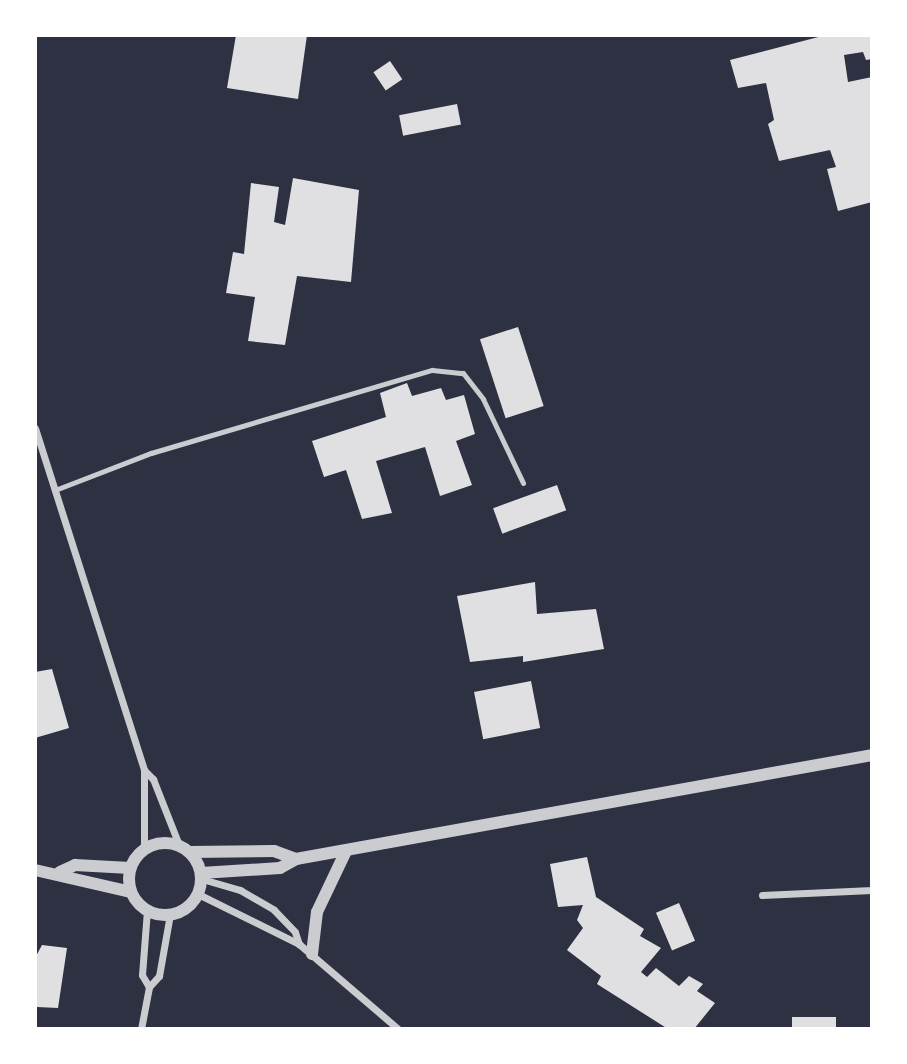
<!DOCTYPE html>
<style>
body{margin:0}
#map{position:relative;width:907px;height:1064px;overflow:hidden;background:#2d3142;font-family:"PT Sans",sans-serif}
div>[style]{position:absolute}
.building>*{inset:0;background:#e0e0e3;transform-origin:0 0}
.service>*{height:5px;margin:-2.5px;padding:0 2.5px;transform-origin:2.5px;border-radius:2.5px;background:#caccd0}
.minor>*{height:7px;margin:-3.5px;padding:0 3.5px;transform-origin:3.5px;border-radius:3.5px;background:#caccd0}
.tertiary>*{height:12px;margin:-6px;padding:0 6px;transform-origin:6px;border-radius:6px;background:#caccd0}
.tertiary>.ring{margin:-6px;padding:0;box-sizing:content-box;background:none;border:12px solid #caccd0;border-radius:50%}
span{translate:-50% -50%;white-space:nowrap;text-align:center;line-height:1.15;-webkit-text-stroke:5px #fff;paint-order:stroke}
.frame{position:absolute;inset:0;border:37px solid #fff;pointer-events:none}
</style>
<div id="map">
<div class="building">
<div style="clip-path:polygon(236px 35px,307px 35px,298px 99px,227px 88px)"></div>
<div style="clip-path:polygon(826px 35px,872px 35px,872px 59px,866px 60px,863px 52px,844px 55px,848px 82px,872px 77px,872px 202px,838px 211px,827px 169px,836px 167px,830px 150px,779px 161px,768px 124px,774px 120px,766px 83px,738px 88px,730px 60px)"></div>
<div style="left:390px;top:61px;width:22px;height:20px;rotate:56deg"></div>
<div style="left:457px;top:104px;width:21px;height:59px;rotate:79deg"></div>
<div style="clip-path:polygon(293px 178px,359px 190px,351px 282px,297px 276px,285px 345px,248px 341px,255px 297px,226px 293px,233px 252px,244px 254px,251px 183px,279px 187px,274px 222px,285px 225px)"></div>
<div style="left:518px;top:327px;width:83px;height:40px;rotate:72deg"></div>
<div style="clip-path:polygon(407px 383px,412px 396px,441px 388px,446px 400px,464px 395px,475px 434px,456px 441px,472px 485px,440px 496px,425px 447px,376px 461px,392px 513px,362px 519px,346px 470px,324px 477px,312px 441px,386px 417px,380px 393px)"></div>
<div style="left:557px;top:485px;width:27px;height:68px;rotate:70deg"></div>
<div style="clip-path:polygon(535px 582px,537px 614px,596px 609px,604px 649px,523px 662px,523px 656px,470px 662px,457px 596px)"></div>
<div style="clip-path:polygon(52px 669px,69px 728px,35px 738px,35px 672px)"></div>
<div style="left:531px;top:681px;width:48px;height:58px;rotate:79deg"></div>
<div style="clip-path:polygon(587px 857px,596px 897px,644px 929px,640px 936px,661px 948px,641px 972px,647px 977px,656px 968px,679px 986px,689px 976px,703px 984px,697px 991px,715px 1003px,694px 1029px,668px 1029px,597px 984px,601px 976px,567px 950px,583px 928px,577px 920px,583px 905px,558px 907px,550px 864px)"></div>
<div style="left:679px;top:903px;width:41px;height:25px;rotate:67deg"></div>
<div style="clip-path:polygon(42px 945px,67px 948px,58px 1008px,37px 1007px,35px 1013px,35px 958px)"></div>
<div style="left:792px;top:1017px;width:44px;height:12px"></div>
</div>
<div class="service">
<div style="left:55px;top:490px;width:103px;rotate:-21.1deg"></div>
<div style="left:151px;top:453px;width:293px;rotate:-16.5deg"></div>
<div style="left:432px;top:370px;width:31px;rotate:6deg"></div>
<div style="left:463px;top:373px;width:33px;rotate:52deg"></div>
<div style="left:483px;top:399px;width:93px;rotate:64.5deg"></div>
</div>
<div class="minor">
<div style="left:35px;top:428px;width:359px;rotate:72.3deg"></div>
<div style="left:144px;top:770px;width:79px;rotate:90deg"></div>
<div style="left:144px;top:770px;width:13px;rotate:45deg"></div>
<div style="left:153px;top:779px;width:71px;rotate:68.5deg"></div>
<div style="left:202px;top:879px;width:40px;rotate:16deg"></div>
<div style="left:240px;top:890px;width:39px;rotate:30deg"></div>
<div style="left:274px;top:910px;width:30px;rotate:46deg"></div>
<div style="left:295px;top:932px;width:13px;rotate:72deg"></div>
<div style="left:198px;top:894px;width:113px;rotate:26.3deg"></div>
<div style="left:299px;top:944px;width:130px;rotate:40.6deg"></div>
<div style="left:762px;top:895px;width:110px;rotate:-2.6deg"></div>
<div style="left:147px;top:910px;width:65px;rotate:94.4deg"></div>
<div style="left:142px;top:975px;width:14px;rotate:60deg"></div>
<div style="left:141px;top:1029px;width:43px;rotate:-79.2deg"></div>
<div style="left:149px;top:987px;width:15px;rotate:-48deg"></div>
<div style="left:159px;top:976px;width:63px;rotate:-79.9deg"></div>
</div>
<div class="tertiary">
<div class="ring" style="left:129px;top:843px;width:60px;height:60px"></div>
<div style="left:189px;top:852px;width:85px;rotate:-0.7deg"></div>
<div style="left:274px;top:851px;width:23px;rotate:20deg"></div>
<div style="left:35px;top:870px;width:98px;rotate:12.9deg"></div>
<div style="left:60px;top:872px;width:17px;rotate:-25deg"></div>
<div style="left:75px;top:865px;width:55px;rotate:3.1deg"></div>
<div style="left:201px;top:873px;width:79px;rotate:-3.6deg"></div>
<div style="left:280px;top:868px;width:18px;rotate:-29deg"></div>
<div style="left:296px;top:859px;width:585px;rotate:-10.23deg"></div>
<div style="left:312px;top:954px;width:42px;rotate:-83.2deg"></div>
<div style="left:317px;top:912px;width:68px;rotate:-64.6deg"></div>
</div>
<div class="frame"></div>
</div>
